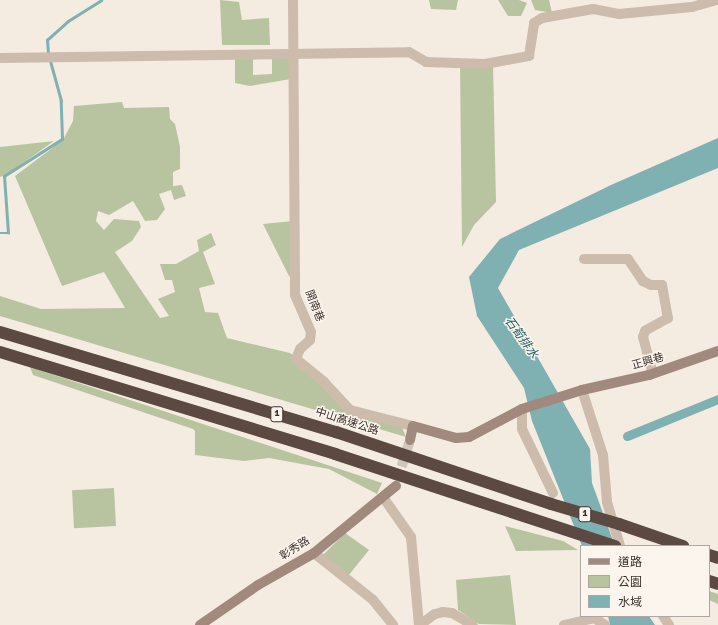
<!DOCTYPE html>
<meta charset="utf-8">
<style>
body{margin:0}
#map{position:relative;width:718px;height:625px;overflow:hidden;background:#f4ebe1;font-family:Signika,"Noto Sans TC",sans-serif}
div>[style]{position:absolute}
.green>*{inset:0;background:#b8c4a0;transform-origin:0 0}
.water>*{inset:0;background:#7fb0b2}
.stream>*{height:2.5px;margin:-1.25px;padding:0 1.25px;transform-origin:1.25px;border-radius:1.25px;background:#7fb0b2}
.canal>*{height:9px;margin:-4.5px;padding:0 4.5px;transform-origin:4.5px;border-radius:4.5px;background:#7fb0b2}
.secondary-tunnel>*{height:10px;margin-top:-5px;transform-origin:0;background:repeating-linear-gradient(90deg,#cfc6bd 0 10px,transparent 0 15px)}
.street>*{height:10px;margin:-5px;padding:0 5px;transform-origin:5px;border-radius:5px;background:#cdbbac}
.secondary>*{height:10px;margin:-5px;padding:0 5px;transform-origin:5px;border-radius:5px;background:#a18a7d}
.highway>*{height:12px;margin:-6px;padding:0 6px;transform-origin:6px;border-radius:6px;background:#5c4a42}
.highway-bridge>*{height:12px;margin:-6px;padding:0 6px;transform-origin:6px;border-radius:6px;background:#5c4a42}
span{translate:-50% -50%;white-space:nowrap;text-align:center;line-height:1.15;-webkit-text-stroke:3px #fbf5ee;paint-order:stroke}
.shield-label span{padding:1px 3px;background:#fbf5ee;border:1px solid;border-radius:3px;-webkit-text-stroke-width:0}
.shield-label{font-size:10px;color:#3b302b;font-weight:700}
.street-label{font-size:11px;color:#3b302b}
.water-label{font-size:12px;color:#1f5a5e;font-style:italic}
.legend{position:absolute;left:580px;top:545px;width:130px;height:72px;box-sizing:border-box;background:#fbf5ee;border:1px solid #aea6a0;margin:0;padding:5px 7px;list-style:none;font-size:12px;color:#3b302b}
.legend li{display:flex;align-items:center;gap:8px;height:20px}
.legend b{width:20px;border:1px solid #aea6a0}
</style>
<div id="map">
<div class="green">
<div style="clip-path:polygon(220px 0,239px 2px,242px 20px,269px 18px,270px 45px,222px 45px)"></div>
<div style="clip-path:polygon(429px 0,458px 0,456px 10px,431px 9px)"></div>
<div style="clip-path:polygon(498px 0,519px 0,527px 3px,521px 16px,508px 16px)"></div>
<div style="clip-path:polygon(531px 0,549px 0,552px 13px,535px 10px)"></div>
<div style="clip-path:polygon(235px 53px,253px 53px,253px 75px,272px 74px,272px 59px,290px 56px,291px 79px,250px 86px,235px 83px)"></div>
<div style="clip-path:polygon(460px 64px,493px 64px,496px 202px,474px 225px,462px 247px)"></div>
<div style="clip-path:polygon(122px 102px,124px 108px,169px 107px,170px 119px,175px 124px,180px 147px,180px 169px,173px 172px,173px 186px,182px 185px,186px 196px,174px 200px,171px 190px,159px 194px,165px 209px,157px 220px,145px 221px,133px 201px,109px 215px,98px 211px,96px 221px,104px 230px,114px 219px,139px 221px,141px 227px,132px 241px,115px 252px,160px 318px,169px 316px,158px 299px,175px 292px,172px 280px,165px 280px,160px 264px,176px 264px,199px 251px,197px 240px,211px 233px,216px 245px,203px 252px,215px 284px,199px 288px,205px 312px,218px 313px,227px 338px,290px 353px,314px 371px,351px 411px,401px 425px,406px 437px,0 316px,0 296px,41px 309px,125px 308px,104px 272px,62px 286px,15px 176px,63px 140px,73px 121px,74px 106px)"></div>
<div style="clip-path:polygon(54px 141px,6px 175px,0 177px,0 147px)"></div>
<div style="clip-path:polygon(293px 221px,292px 277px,289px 276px,263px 224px)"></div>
<div style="clip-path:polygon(30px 367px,382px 483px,377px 494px,329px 469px,269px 458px,244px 461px,195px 455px,195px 431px,193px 429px,33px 375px)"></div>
<div style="left:114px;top:488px;width:38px;height:42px;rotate:87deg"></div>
<div style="clip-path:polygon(505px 526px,563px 541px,578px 550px,516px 551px)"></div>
<div style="clip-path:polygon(345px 533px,369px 550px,348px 576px,322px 556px)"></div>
<div style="clip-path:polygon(510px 575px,516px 625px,479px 624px,458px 610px,456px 580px)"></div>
<div style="clip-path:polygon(709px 591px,718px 594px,718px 604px,709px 600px)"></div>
</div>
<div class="water">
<div style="clip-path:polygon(718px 138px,718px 168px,519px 250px,498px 288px,590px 449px,592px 483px,615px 546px,582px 546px,532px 421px,524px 388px,477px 316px,469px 277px,500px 239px,611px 185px)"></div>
<div style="clip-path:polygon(608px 616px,649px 616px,655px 625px,610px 625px)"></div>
</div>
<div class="stream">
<div style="left:48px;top:54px;width:14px;rotate:-94deg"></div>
<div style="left:47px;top:40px;width:28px;rotate:-42deg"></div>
<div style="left:68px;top:21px;width:39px;rotate:-32deg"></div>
<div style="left:0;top:233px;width:8px"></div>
<div style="left:8px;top:233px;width:57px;rotate:-94deg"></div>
<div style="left:4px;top:176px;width:69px;rotate:-32.5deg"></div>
<div style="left:62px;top:139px;width:38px;rotate:-92deg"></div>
<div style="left:61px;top:101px;width:41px;rotate:-105.4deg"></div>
</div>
<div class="canal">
<div style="left:627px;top:436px;width:98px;rotate:-22.1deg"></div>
</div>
<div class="secondary-tunnel">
<div style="left:397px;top:481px;width:43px;rotate:-72.4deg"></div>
</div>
<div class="street">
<div style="left:293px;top:0;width:295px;rotate:89.6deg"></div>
<div style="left:295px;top:295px;width:40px;rotate:66.6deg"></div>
<div style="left:311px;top:332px;width:8px;rotate:97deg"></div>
<div style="left:310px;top:340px;width:13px;rotate:138deg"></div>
<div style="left:300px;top:349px;width:11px;rotate:112deg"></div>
<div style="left:296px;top:359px;width:36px;rotate:39deg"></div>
<div style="left:324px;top:382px;width:38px;rotate:47deg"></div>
<div style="left:350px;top:410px;width:65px;rotate:14.3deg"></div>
<div style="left:0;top:58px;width:409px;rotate:-0.8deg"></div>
<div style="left:409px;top:52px;width:20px;rotate:30deg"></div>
<div style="left:426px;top:62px;width:59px;rotate:1.9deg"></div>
<div style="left:485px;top:64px;width:45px;rotate:-10.3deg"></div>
<div style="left:529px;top:56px;width:33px;rotate:-81deg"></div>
<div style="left:534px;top:23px;width:9px;rotate:-32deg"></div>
<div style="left:542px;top:18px;width:52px;rotate:-10deg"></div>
<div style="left:593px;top:9px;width:26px;rotate:11deg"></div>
<div style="left:619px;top:14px;width:73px;rotate:-5.5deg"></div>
<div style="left:692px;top:7px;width:26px;rotate:-16deg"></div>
<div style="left:584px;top:259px;width:44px"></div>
<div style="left:628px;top:259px;width:27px;rotate:56deg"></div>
<div style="left:643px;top:281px;width:9px;rotate:27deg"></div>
<div style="left:651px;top:285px;width:11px"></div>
<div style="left:662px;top:285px;width:34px;rotate:80deg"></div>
<div style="left:668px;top:318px;width:26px;rotate:151deg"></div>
<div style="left:645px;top:331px;width:6px;rotate:108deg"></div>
<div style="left:643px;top:337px;width:38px;rotate:75deg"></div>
<div style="left:582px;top:390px;width:68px;rotate:72.1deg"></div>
<div style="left:603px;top:455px;width:47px;rotate:85.1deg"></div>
<div style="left:607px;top:502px;width:46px;rotate:73.5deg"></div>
<div style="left:522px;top:409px;width:20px;rotate:90deg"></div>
<div style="left:522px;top:429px;width:71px;rotate:64.2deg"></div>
<div style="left:383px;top:497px;width:49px;rotate:55deg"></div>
<div style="left:411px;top:537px;width:88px;rotate:84.8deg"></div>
<div style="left:314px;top:553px;width:75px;rotate:38.5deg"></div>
<div style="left:373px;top:600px;width:32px;rotate:51deg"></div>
<div style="left:663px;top:616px;width:11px;rotate:56deg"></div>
<div style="left:421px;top:624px;width:17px;rotate:-36deg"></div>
<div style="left:435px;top:614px;width:8px;rotate:-14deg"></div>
<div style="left:443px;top:612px;width:9px;rotate:6deg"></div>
<div style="left:452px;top:613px;width:24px;rotate:30deg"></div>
<div style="left:564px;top:625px;width:31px;rotate:-13deg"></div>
<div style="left:594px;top:618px;width:13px;rotate:32deg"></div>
</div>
<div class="secondary">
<div style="left:410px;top:440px;width:14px;rotate:-78deg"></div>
<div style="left:413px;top:426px;width:45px;rotate:15.6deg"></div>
<div style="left:456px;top:438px;width:13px;rotate:-4deg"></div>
<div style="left:469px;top:437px;width:60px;rotate:-27.8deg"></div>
<div style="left:522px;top:409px;width:63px;rotate:-17.6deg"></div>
<div style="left:582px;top:390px;width:69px;rotate:-12.6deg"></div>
<div style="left:649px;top:375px;width:73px;rotate:-19.2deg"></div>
<div style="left:200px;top:625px;width:70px;rotate:-34.6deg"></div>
<div style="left:258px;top:585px;width:64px;rotate:-29.7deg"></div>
<div style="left:314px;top:553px;width:106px;rotate:-39.3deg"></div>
</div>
<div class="highway">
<div style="left:0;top:332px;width:351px;rotate:16.6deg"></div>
<div style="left:336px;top:432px;width:227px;rotate:18.5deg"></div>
<div style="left:0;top:352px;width:350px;rotate:16.9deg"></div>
<div style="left:335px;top:454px;width:295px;rotate:18.2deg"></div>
<div style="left:619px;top:524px;width:68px;rotate:19deg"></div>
<div style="left:709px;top:555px;width:9px;rotate:18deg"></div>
<div style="left:709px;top:581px;width:9px;rotate:18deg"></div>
</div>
<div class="highway-bridge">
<div style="left:551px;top:504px;width:71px;rotate:16.4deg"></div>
</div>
<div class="shield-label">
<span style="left:277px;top:414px">1</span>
<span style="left:585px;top:514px">1</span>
</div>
<div class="street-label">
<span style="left:314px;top:306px;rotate:69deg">開南巷</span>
<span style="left:648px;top:362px;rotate:-16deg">正興巷</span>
<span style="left:347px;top:422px;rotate:18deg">中山高速公路</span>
<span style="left:295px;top:549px;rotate:-32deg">彰秀路</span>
</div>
<div class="water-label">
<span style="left:521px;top:338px;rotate:54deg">石筍排水</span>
</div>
<ul class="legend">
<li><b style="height:5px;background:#a18a7d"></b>道路</li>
<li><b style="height:11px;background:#b8c4a0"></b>公園</li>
<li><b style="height:11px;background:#7fb0b2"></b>水域</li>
</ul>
</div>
